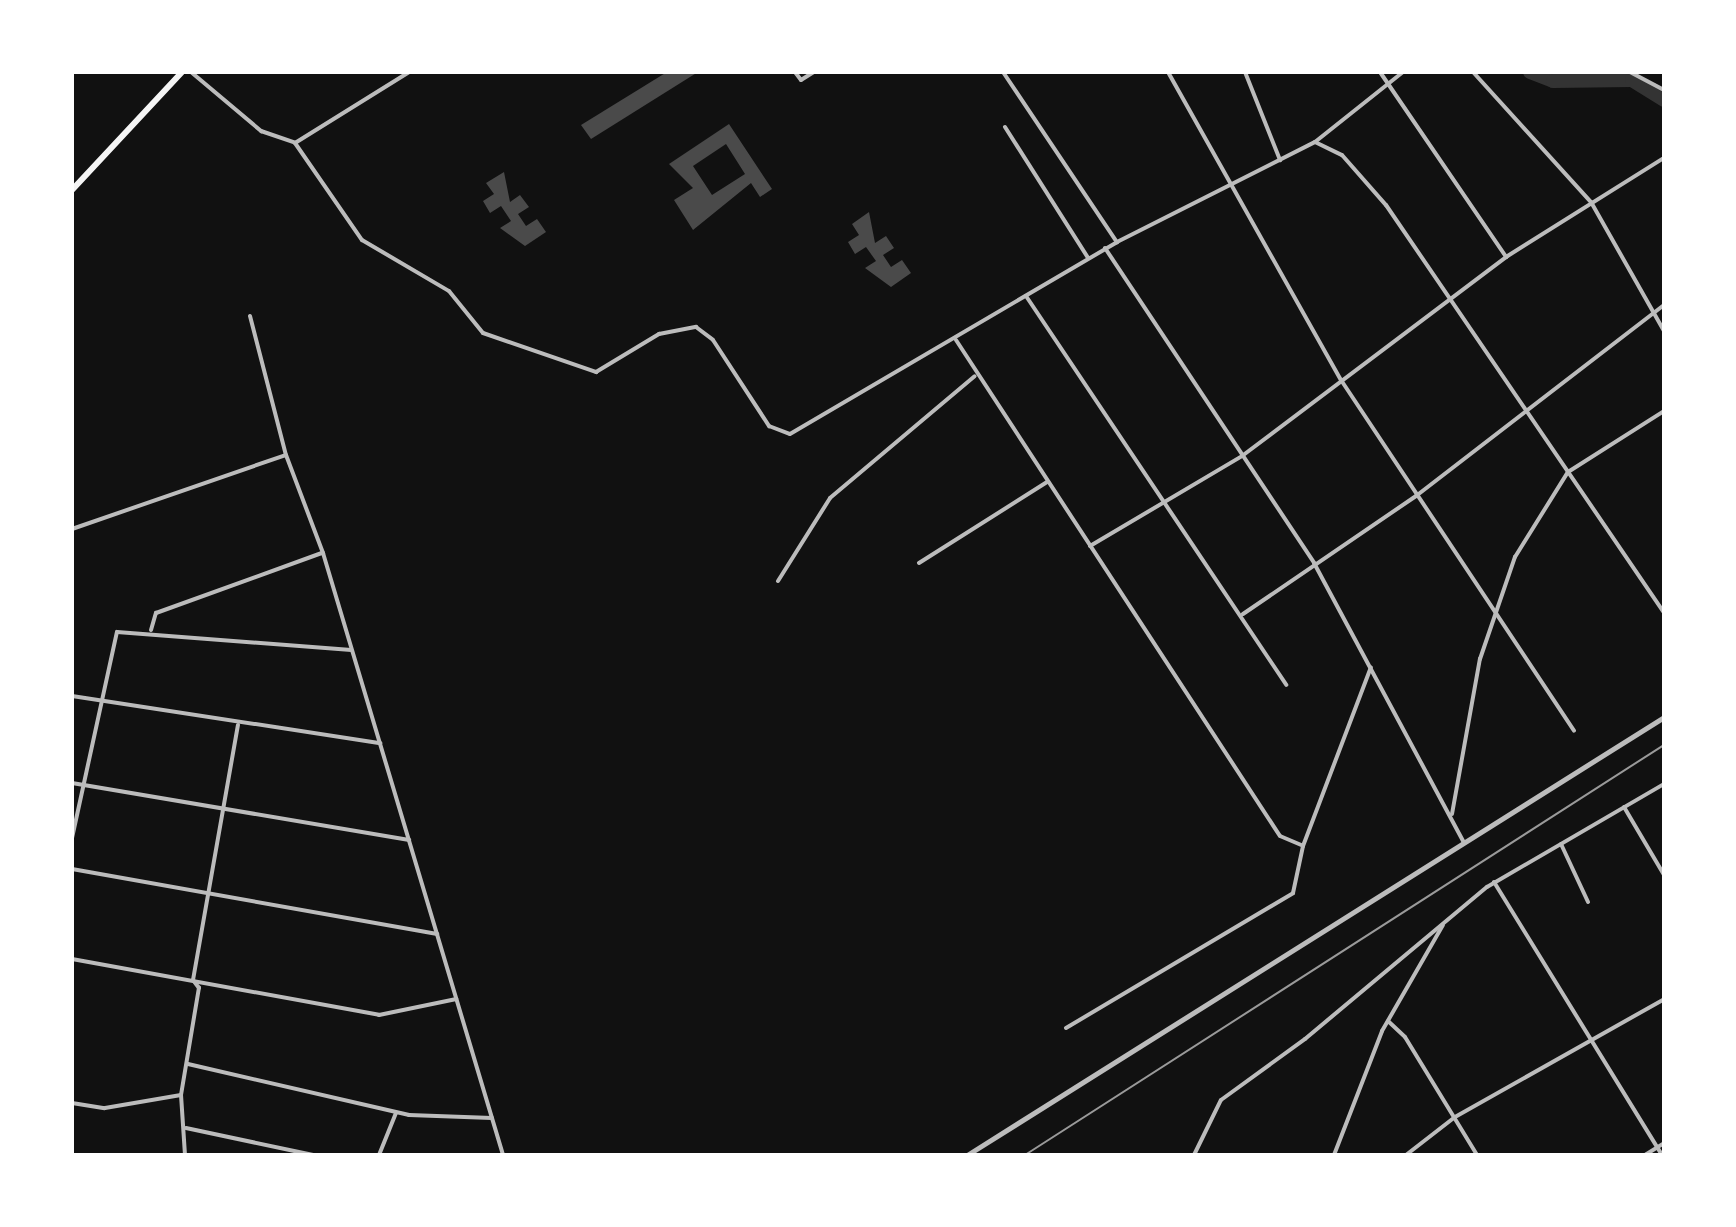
<!DOCTYPE html>
<style>
body{margin:0}
#map{position:relative;width:1736px;height:1227px;overflow:hidden;background:#111;font-family:"Noto Serif",serif}
div>[style]{position:absolute}
.river>*{height:14px;margin:-7px;padding:0 7px;transform-origin:7px;border-radius:7px;background:#333}
.building>*{inset:0;background:#4a4a4a}
.minor>*{height:4px;margin:-2px;padding:0 2px;transform-origin:2px;border-radius:2px;background:#bcbcbc}
.tertiary>*{height:5px;margin:-2.5px;padding:0 2.5px;transform-origin:2.5px;border-radius:2.5px;background:#bcbcbc}
.primary>*{height:6px;margin:-3px;padding:0 3px;transform-origin:3px;border-radius:3px;background:#f5f5f5}
.rail>*{height:2px;margin:-1px;padding:0 1px;transform-origin:1px;border-radius:1px;background:#9a9a9a}
span{translate:-50% -50%;white-space:nowrap;text-align:center;line-height:1.15;-webkit-text-stroke:6px #fff;paint-order:stroke}
.frame{position:absolute;inset:0;border:74px solid #fff;pointer-events:none}
</style>
<div id="map">
<div class="river">
<div style="left:1530px;top:72px;width:25px;rotate:21deg"></div>
<div style="left:1553px;top:81px;width:79px;rotate:-0.7deg"></div>
<div style="left:1632px;top:80px;width:38px;rotate:32deg"></div>
</div>
<div class="building">
<div style="clip-path:polygon(667px 72px,698px 72px,591px 139px,581px 125px)"></div>
<div style="clip-path:polygon(evenodd,729px 124px,772px 189px,760px 197px,751px 183px,693px 230px,674px 200px,693px 188px,669px 164px,729px 124px,726px 144px,745px 174px,712px 195px,693px 166px,726px 144px)"></div>
<div style="clip-path:polygon(504px 172px,510px 202px,520px 195px,529px 207px,518px 214px,526px 226px,537px 219px,546px 232px,525px 246px,500px 228px,511px 221px,501px 206px,490px 213px,483px 201px,494px 194px,486px 183px)"></div>
<div style="clip-path:polygon(869px 212px,875px 243px,886px 236px,894px 248px,883px 255px,891px 267px,902px 260px,911px 273px,891px 287px,865px 268px,876px 261px,866px 247px,855px 254px,848px 242px,859px 235px,852px 224px)"></div>
</div>
<div class="minor">
<div style="left:191px;top:72px;width:92px;rotate:40.1deg"></div>
<div style="left:261px;top:131px;width:36px;rotate:19deg"></div>
<div style="left:295px;top:143px;width:134px;rotate:-31.9deg"></div>
<div style="left:795px;top:72px;width:10px;rotate:53deg"></div>
<div style="left:801px;top:80px;width:15px;rotate:-32deg"></div>
<div style="left:1003px;top:72px;width:205px;rotate:56.2deg"></div>
<div style="left:1168px;top:72px;width:353px;rotate:60.7deg"></div>
<div style="left:1341px;top:380px;width:421px;rotate:56.4deg"></div>
<div style="left:1245px;top:72px;width:95px;rotate:68.3deg"></div>
<div style="left:1380px;top:72px;width:224px;rotate:55.7deg"></div>
<div style="left:1473px;top:72px;width:176px;rotate:47.8deg"></div>
<div style="left:1591px;top:202px;width:148px;rotate:60.5deg"></div>
<div style="left:1630px;top:72px;width:38px;rotate:28deg"></div>
<div style="left:1005px;top:127px;width:155px;rotate:57.6deg"></div>
<div style="left:1315px;top:142px;width:30px;rotate:26deg"></div>
<div style="left:1342px;top:155px;width:67px;rotate:48.7deg"></div>
<div style="left:1386px;top:205px;width:493px;rotate:55.7deg"></div>
<div style="left:295px;top:143px;width:118px;rotate:55.4deg"></div>
<div style="left:362px;top:240px;width:101px;rotate:30.4deg"></div>
<div style="left:449px;top:291px;width:54px;rotate:51deg"></div>
<div style="left:483px;top:333px;width:120px;rotate:19deg"></div>
<div style="left:596px;top:372px;width:74px;rotate:-31.1deg"></div>
<div style="left:659px;top:334px;width:38px;rotate:-11deg"></div>
<div style="left:696px;top:327px;width:21px;rotate:37deg"></div>
<div style="left:713px;top:340px;width:103px;rotate:56.9deg"></div>
<div style="left:769px;top:426px;width:22px;rotate:21deg"></div>
<div style="left:790px;top:434px;width:379px;rotate:-30.4deg"></div>
<div style="left:1117px;top:242px;width:222px;rotate:-26.8deg"></div>
<div style="left:1315px;top:142px;width:112px;rotate:-38.5deg"></div>
<div style="left:1105px;top:248px;width:378px;rotate:56.4deg"></div>
<div style="left:1314px;top:563px;width:318px;rotate:61.8deg"></div>
<div style="left:1026px;top:296px;width:468px;rotate:56.2deg"></div>
<div style="left:250px;top:316px;width:144px;rotate:75.5deg"></div>
<div style="left:956px;top:340px;width:592px;rotate:56.85deg"></div>
<div style="left:1280px;top:836px;width:25px;rotate:23deg"></div>
<div style="left:72px;top:529px;width:226px;rotate:-19.1deg"></div>
<div style="left:286px;top:455px;width:105px;rotate:69.3deg"></div>
<div style="left:323px;top:553px;width:628px;rotate:73.35deg"></div>
<div style="left:1090px;top:546px;width:177px;rotate:-30.6deg"></div>
<div style="left:1242px;top:456px;width:331px;rotate:-37deg"></div>
<div style="left:1506px;top:257px;width:186px;rotate:-32.1deg"></div>
<div style="left:919px;top:563px;width:151px;rotate:-32.3deg"></div>
<div style="left:778px;top:581px;width:98px;rotate:-57.9deg"></div>
<div style="left:830px;top:498px;width:189px;rotate:-40.1deg"></div>
<div style="left:1243px;top:614px;width:209px;rotate:-34.3deg"></div>
<div style="left:1416px;top:496px;width:313px;rotate:-37.6deg"></div>
<div style="left:151px;top:630px;width:18px;rotate:-74deg"></div>
<div style="left:156px;top:613px;width:177px;rotate:-19.9deg"></div>
<div style="left:72px;top:696px;width:312px;rotate:8.7deg"></div>
<div style="left:72px;top:783px;width:342px;rotate:9.6deg"></div>
<div style="left:1624px;top:807px;width:79px;rotate:59.5deg"></div>
<div style="left:1452px;top:814px;width:158px;rotate:-79.8deg"></div>
<div style="left:1480px;top:659px;width:108px;rotate:-71.1deg"></div>
<div style="left:1515px;top:557px;width:100px;rotate:-58.1deg"></div>
<div style="left:1568px;top:472px;width:114px;rotate:-32.4deg"></div>
<div style="left:72px;top:838px;width:211px;rotate:-77.7deg"></div>
<div style="left:117px;top:632px;width:235px;rotate:4.4deg"></div>
<div style="left:1561px;top:844px;width:64px;rotate:65deg"></div>
<div style="left:72px;top:869px;width:371px;rotate:10.1deg"></div>
<div style="left:1494px;top:882px;width:321px;rotate:58.4deg"></div>
<div style="left:72px;top:959px;width:312px;rotate:10.3deg"></div>
<div style="left:379px;top:1015px;width:79px;rotate:-11.7deg"></div>
<div style="left:1388px;top:1021px;width:23px;rotate:43deg"></div>
<div style="left:1405px;top:1037px;width:138px;rotate:58.6deg"></div>
<div style="left:1066px;top:1028px;width:264px;rotate:-30.7deg"></div>
<div style="left:1293px;top:893px;width:48px;rotate:-78deg"></div>
<div style="left:1303px;top:846px;width:191px;rotate:-69.2deg"></div>
<div style="left:188px;top:1064px;width:227px;rotate:13deg"></div>
<div style="left:409px;top:1115px;width:83px;rotate:2.1deg"></div>
<div style="left:72px;top:1103px;width:33px;rotate:9deg"></div>
<div style="left:105px;top:1108px;width:77px;rotate:-9.7deg"></div>
<div style="left:186px;top:1128px;width:130px;rotate:12deg"></div>
<div style="left:185px;top:1155px;width:60px;rotate:-93.8deg"></div>
<div style="left:181px;top:1095px;width:109px;rotate:-80.5deg"></div>
<div style="left:199px;top:988px;width:10px;rotate:-127deg"></div>
<div style="left:193px;top:980px;width:259px;rotate:-80deg"></div>
<div style="left:379px;top:1155px;width:45px;rotate:-68deg"></div>
<div style="left:1194px;top:1155px;width:61px;rotate:-63.9deg"></div>
<div style="left:1221px;top:1100px;width:104px;rotate:-36deg"></div>
<div style="left:1305px;top:1039px;width:237px;rotate:-39.9deg"></div>
<div style="left:1487px;top:887px;width:205px;rotate:-30.2deg"></div>
<div style="left:1334px;top:1155px;width:133px;rotate:-68.8deg"></div>
<div style="left:1382px;top:1031px;width:122px;rotate:-60.1deg"></div>
<div style="left:1406px;top:1155px;width:62px;rotate:-37.8deg"></div>
<div style="left:1455px;top:1117px;width:240px;rotate:-29.4deg"></div>
<div style="left:1645px;top:1155px;width:22px;rotate:-32deg"></div>
</div>
<div class="tertiary">
<div style="left:967px;top:1155px;width:823px;rotate:-32.15deg"></div>
</div>
<div class="primary">
<div style="left:72px;top:190px;width:161px;rotate:-47deg"></div>
</div>
<div class="rail">
<div style="left:1025px;top:1155px;width:759px;rotate:-32.69deg"></div>
</div>
<div class="frame"></div>
</div>
